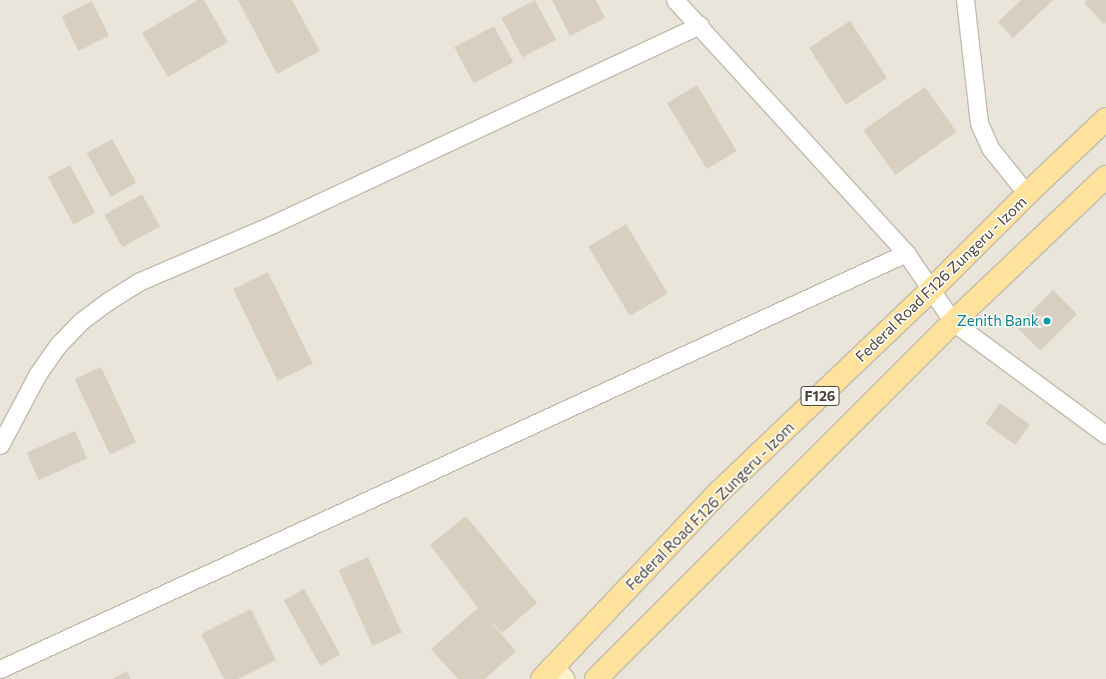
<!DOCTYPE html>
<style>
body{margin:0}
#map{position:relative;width:1106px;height:679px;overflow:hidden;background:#f6f3ec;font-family:Commissioner,sans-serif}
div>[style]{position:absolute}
.residential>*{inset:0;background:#eae5da;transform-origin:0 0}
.building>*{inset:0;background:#d8cfc1;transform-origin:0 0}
.roads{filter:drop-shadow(1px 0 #c2bbae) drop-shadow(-1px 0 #c2bbae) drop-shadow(0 1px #c2bbae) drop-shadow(0 -1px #c2bbae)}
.minor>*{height:17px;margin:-8.5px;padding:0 8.5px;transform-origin:8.5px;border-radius:8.5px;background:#fff}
.secondary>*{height:22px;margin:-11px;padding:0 11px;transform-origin:11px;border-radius:11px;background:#fff3cd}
.primary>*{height:22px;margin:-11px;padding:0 11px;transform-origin:11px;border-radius:11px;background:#ffe39c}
.dots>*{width:11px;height:11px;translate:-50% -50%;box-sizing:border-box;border:2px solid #fff;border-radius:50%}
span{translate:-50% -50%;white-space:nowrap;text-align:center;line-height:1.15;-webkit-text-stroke:3px #fff;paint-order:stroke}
.shield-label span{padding:1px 3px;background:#fff;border:1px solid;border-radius:3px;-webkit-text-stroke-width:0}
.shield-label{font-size:14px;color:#4b4439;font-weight:700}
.street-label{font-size:15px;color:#4b4439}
.culture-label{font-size:15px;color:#0d838f}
.right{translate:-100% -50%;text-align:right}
</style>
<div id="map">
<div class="residential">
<div style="left:0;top:0;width:1106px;height:679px"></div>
</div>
<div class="building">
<div style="clip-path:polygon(198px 0,204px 0,228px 42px,168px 77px,142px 33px)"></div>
<div style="clip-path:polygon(238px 0,292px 0,320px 51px,277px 74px)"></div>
<div style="left:535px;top:0;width:45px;height:38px;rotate:62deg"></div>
<div style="clip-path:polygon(552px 0,596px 0,605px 18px,570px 36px)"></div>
<div style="clip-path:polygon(1021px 0,1053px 0,1013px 38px,998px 22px)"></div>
<div style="clip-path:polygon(1087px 0,1106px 0,1106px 22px,1104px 24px,1084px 3px)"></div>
<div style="left:92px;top:1px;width:39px;height:34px;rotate:64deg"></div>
<div style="left:850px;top:21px;width:68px;height:49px;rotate:57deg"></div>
<div style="left:494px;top:26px;width:41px;height:45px;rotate:62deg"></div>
<div style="left:697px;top:85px;width:77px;height:35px;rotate:59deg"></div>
<div style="left:925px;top:87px;width:55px;height:75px;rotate:55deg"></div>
<div style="left:112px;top:139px;width:50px;height:29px;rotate:61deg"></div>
<div style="left:70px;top:165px;width:54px;height:25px;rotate:62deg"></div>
<div style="left:142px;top:194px;width:37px;height:43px;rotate:61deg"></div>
<div style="left:626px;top:224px;width:81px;height:44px;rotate:59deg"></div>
<div style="left:268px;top:272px;width:102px;height:39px;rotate:64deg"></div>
<div style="left:1053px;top:290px;width:34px;height:52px;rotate:45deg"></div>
<div style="left:101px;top:367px;width:83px;height:29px;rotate:65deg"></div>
<div style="left:1000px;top:403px;width:37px;height:25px;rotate:36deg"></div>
<div style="left:75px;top:431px;width:30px;height:53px;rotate:66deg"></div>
<div style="clip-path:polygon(466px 516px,537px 603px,502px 633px,485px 616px,516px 651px,485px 679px,458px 679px,431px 649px,478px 608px,430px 545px)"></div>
<div style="left:368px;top:557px;width:83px;height:32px;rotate:66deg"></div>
<div style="left:304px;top:589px;width:75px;height:23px;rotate:61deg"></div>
<div style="clip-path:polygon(251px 609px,276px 660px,238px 679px,224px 679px,201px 634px)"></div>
<div style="clip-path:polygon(127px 671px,131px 679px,112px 679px)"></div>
</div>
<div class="roads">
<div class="minor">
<div style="left:675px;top:0;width:343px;rotate:47.6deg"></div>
<div style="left:906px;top:253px;width:83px;rotate:55.7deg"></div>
<div style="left:953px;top:322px;width:190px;rotate:36.4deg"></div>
<div style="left:965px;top:0;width:124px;rotate:83.5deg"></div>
<div style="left:979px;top:123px;width:27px;rotate:66deg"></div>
<div style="left:990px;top:148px;width:59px;rotate:51.2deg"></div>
<div style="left:0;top:445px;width:79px;rotate:-62.1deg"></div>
<div style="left:37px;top:375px;width:37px;rotate:-55deg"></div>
<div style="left:58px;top:345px;width:32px;rotate:-46deg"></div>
<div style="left:80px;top:322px;width:35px;rotate:-37deg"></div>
<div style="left:108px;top:301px;width:36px;rotate:-32deg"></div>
<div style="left:138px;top:282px;width:147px;rotate:-23.2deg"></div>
<div style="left:273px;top:224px;width:471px;rotate:-25deg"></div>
<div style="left:0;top:669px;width:997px;rotate:-24.66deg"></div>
</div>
<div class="secondary">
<div style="left:552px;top:668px;width:16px;rotate:45deg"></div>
</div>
<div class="primary">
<div style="left:542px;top:679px;width:257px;rotate:-46.6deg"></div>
<div style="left:719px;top:492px;width:294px;rotate:-43.6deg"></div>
<div style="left:932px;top:289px;width:134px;rotate:-45deg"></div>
<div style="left:1027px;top:194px;width:109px;rotate:-43.5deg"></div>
<div style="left:596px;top:679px;width:505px;rotate:-45deg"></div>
<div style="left:953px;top:322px;width:211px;rotate:-43.5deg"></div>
</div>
</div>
<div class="dots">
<div style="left:1047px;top:321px;background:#0f9aa8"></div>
</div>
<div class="shield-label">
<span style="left:820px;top:396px">F126</span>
</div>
<div class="street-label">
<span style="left:941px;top:279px;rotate:-44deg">Federal Road F.126 Zungeru - Izom</span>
<span style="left:710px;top:506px;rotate:-45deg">Federal Road F.126 Zungeru - Izom</span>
</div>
<div class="culture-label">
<span class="right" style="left:1039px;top:321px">Zenith Bank</span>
</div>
</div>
